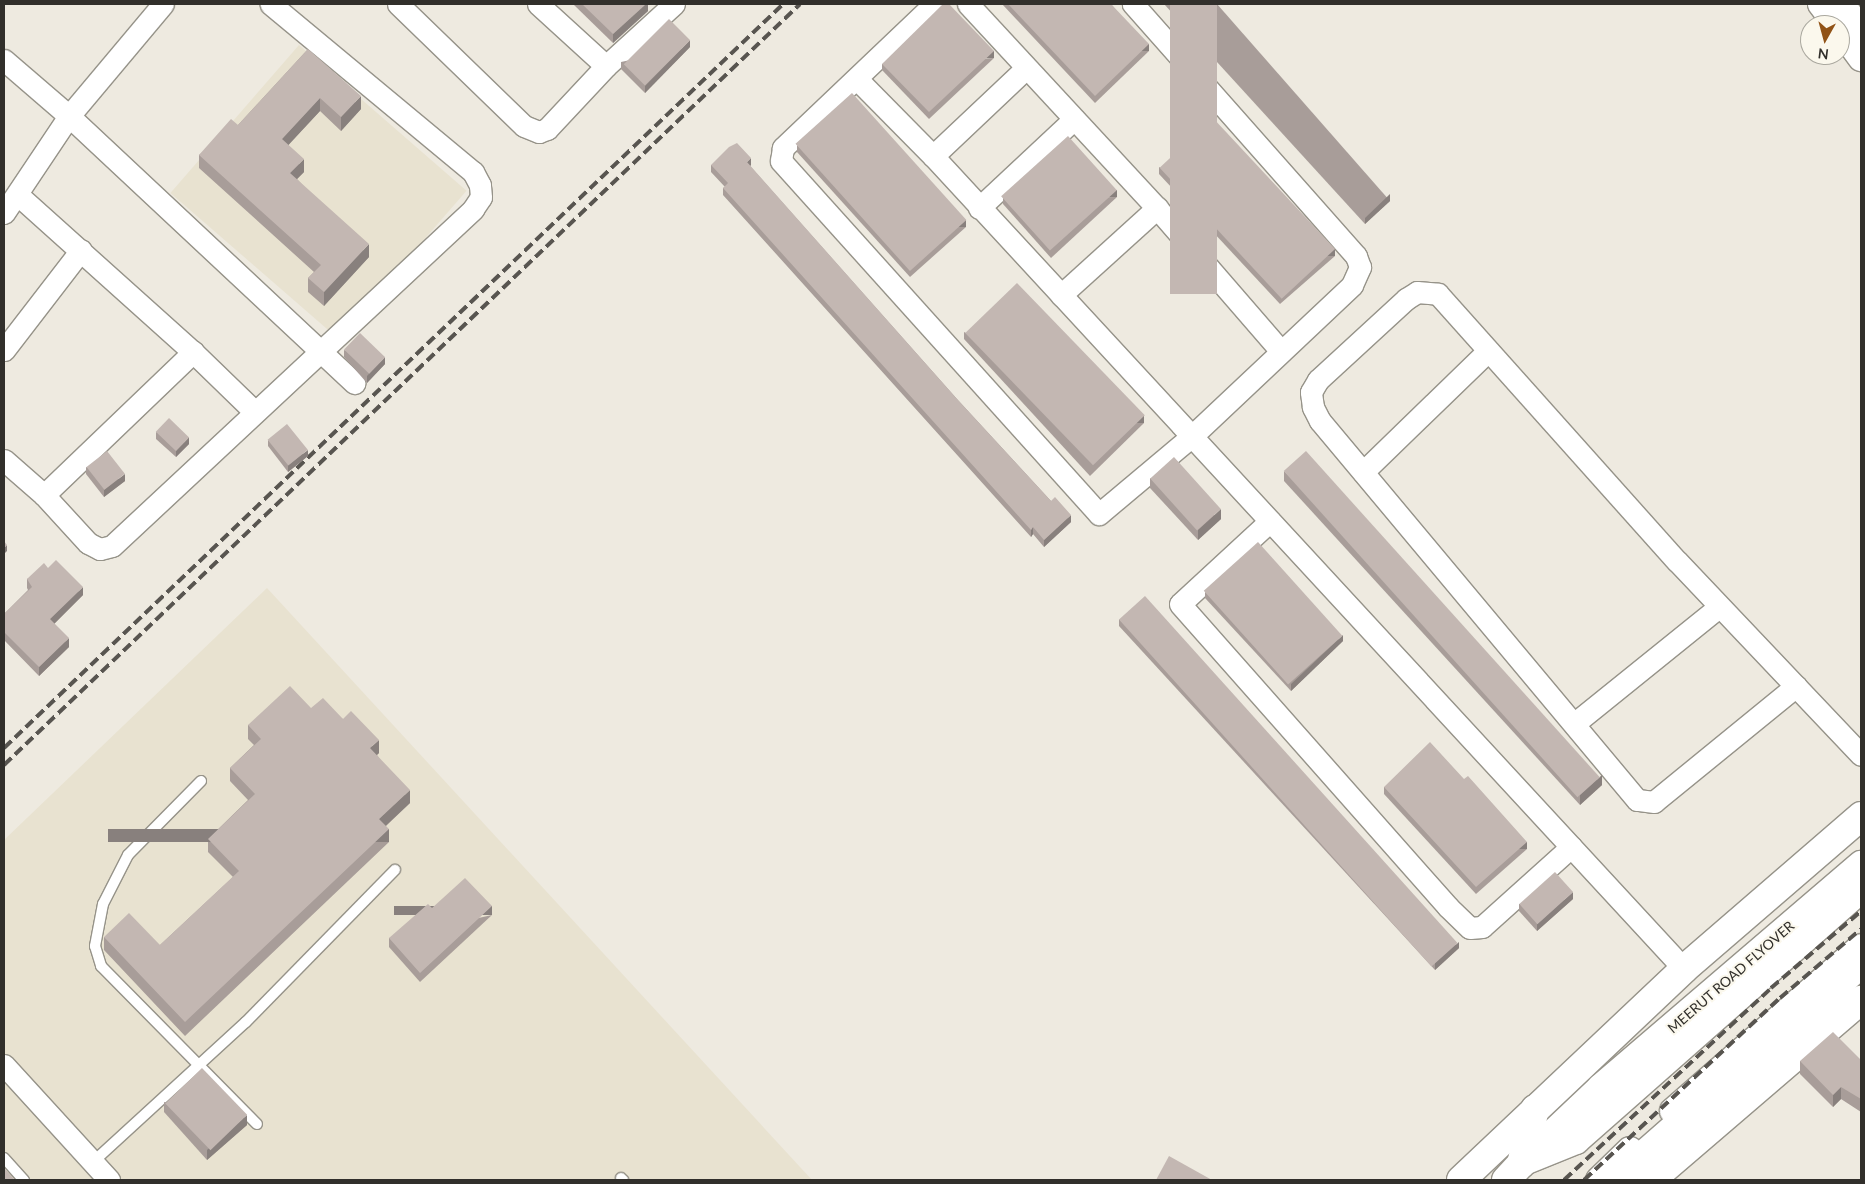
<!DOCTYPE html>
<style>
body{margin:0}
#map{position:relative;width:1865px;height:1184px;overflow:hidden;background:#eeeae0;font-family:Lato,sans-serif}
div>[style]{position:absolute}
.built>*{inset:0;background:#e8e2d0;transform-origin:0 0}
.roads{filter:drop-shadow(1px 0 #969389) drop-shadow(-1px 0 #969389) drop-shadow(0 1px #969389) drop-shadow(0 -1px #969389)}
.service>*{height:10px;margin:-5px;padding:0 5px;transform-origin:5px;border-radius:5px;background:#fff}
.minor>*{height:21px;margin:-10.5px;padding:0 10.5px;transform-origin:10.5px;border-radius:10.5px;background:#fff}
.tertiary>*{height:26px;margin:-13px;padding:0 13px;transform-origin:13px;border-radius:13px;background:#fff}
.primary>*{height:28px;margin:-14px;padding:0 14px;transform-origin:14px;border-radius:14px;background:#fff}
.trunk>*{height:28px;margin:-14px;padding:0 14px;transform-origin:14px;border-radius:14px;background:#fff}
.rail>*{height:4px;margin-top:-2px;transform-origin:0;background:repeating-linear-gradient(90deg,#585550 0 10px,transparent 0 15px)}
.wall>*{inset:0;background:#a89d99}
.shaded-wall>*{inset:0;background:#88807d;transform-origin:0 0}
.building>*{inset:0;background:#c3b7b2;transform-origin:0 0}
span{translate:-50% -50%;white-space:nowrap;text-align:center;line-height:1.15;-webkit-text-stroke:4px #fbf8ed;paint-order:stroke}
.street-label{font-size:14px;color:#312f2b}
.frame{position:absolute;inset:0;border:5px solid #312f2b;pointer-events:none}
.north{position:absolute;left:1800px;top:15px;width:50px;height:50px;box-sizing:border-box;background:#fbf8ed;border:1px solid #aaa89f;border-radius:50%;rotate:187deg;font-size:14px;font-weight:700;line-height:20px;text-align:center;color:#312f2b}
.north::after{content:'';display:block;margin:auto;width:18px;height:22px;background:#915317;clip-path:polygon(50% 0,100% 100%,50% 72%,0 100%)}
</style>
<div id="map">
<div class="built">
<div style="left:299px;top:45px;width:222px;height:196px;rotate:41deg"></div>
<div style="clip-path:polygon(267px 588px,812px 1180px,4px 1180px,4px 840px)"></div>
</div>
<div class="roads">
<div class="service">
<div style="left:201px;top:781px;width:104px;rotate:134.6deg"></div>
<div style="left:128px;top:855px;width:55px;rotate:117deg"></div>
<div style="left:103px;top:904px;width:43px;rotate:100.8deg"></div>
<div style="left:95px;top:946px;width:21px;rotate:73deg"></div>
<div style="left:101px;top:966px;width:222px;rotate:45.4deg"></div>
<div style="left:4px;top:1158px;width:30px;rotate:48deg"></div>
<div style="left:93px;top:1162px;width:207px;rotate:-42.5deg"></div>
<div style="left:246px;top:1022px;width:213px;rotate:-45.6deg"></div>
<div style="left:621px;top:1178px;width:3px;rotate:45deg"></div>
</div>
<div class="minor">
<div style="left:398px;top:4px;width:175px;rotate:44.1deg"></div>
<div style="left:524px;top:126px;width:16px;rotate:22deg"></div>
<div style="left:539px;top:132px;width:9px;rotate:-21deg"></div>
<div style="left:547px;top:129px;width:86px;rotate:-46.9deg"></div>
<div style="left:606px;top:66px;width:92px;rotate:-42.4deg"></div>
<div style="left:538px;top:4px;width:92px;rotate:42.4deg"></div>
<div style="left:934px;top:4px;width:209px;rotate:136.4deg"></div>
<div style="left:783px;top:148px;width:13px;rotate:99deg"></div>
<div style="left:781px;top:161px;width:475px;rotate:48deg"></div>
<div style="left:1099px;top:514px;width:121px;rotate:-40deg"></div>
<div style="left:1192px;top:436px;width:220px;rotate:-43.3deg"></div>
<div style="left:1352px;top:285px;width:20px;rotate:-66deg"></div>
<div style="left:1360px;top:267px;width:12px;rotate:-110deg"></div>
<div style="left:1356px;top:256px;width:337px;rotate:-131.5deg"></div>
<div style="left:968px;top:4px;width:278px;rotate:47.2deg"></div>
<div style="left:1157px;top:208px;width:189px;rotate:49.1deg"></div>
<div style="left:4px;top:60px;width:86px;rotate:40.7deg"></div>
<div style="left:69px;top:116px;width:391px;rotate:43.1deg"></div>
<div style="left:857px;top:79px;width:108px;rotate:45.4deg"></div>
<div style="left:933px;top:156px;width:1107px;rotate:47.27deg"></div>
<div style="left:933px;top:156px;width:128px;rotate:-43.4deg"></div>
<div style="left:18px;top:195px;width:235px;rotate:41.9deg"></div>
<div style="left:193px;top:352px;width:86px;rotate:44.1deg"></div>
<div style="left:979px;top:208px;width:130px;rotate:-43.1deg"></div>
<div style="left:4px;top:213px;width:117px;rotate:-56.2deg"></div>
<div style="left:69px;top:116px;width:146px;rotate:-50deg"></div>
<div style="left:1061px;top:295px;width:130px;rotate:-42.2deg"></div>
<div style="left:4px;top:350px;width:126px;rotate:-52.4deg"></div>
<div style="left:4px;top:460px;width:53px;rotate:41.2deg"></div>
<div style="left:44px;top:495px;width:65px;rotate:47.5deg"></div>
<div style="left:88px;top:543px;width:13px;rotate:27deg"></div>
<div style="left:100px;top:549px;width:12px;rotate:-14deg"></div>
<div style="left:112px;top:546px;width:494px;rotate:-43deg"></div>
<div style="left:473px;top:209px;width:14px;rotate:-56deg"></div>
<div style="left:481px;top:197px;width:12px;rotate:-95deg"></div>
<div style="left:480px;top:185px;width:15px;rotate:-118deg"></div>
<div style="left:473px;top:172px;width:263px;rotate:-140.3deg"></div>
<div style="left:1363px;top:472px;width:174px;rotate:-44.1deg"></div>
<div style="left:44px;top:495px;width:207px;rotate:-43.8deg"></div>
<div style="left:1270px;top:521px;width:122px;rotate:137.3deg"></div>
<div style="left:1180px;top:604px;width:405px;rotate:48.5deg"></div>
<div style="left:1448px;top:907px;width:30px;rotate:44deg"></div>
<div style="left:1470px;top:928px;width:12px;rotate:-5deg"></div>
<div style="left:1482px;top:927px;width:120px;rotate:-42deg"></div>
<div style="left:1796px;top:686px;width:183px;rotate:140.8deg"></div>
<div style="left:1654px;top:802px;width:17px;rotate:-173deg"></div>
<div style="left:1637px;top:800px;width:494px;rotate:-129.9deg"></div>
<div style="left:1320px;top:421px;width:16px;rotate:-117deg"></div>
<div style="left:1313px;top:407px;width:15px;rotate:-98deg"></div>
<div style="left:1311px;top:392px;width:14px;rotate:-60deg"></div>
<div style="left:1318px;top:380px;width:120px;rotate:-42.6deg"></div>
<div style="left:1406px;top:299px;width:13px;rotate:-32deg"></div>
<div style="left:1417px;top:292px;width:21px;rotate:5deg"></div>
<div style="left:1438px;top:294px;width:358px;rotate:48.2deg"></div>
<div style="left:1677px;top:561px;width:267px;rotate:46.5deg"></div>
<div style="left:1575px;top:723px;width:185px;rotate:-38.9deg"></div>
<div style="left:4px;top:1065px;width:156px;rotate:47.6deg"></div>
</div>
<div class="tertiary">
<div style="left:1821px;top:4px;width:26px;rotate:53deg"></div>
<div style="left:1840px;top:29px;width:36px;rotate:54deg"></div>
<div style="left:1673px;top:1111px;width:249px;rotate:-41.1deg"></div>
<div style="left:1524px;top:1162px;width:56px;rotate:-22deg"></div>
<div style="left:1576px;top:1141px;width:380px;rotate:-41.4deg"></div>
<div style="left:1599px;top:1180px;width:43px;rotate:-44.1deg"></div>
</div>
<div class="primary">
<div style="left:1521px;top:1164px;width:110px;rotate:-43.5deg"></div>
<div style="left:1601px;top:1088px;width:343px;rotate:-40.6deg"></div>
<div style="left:1615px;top:1180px;width:327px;rotate:-41.3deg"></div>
</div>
<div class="trunk">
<div style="left:1840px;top:4px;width:35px;rotate:53deg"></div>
<div style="left:1461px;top:1180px;width:307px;rotate:-43.4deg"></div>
<div style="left:1684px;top:969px;width:234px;rotate:-40.8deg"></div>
<div style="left:1506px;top:1180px;width:22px;rotate:-47deg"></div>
<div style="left:1521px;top:1164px;width:57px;rotate:-75.7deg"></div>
<div style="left:1651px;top:1180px;width:277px;rotate:-40.6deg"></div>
</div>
</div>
<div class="rail">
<div style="left:4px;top:748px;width:1077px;rotate:-43.68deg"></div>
<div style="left:4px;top:765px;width:1101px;rotate:-43.71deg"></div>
<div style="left:1564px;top:1180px;width:282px;rotate:-42.8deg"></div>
<div style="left:1771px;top:988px;width:118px;rotate:-40.5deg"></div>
<div style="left:1584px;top:1180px;width:267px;rotate:-42.9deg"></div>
<div style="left:1780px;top:998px;width:106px;rotate:-40.4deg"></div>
</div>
<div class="wall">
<div style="clip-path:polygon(573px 4px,648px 4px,648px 11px,613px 43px)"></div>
<div style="clip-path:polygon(1002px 4px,1111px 4px,1149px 51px,1095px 103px)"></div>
<div style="clip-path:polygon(1164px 4px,1217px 4px,1390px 201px,1365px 224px)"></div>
<div style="clip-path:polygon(690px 47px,645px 93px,621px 69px,621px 62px)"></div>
<div style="clip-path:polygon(308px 49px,361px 109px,341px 131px,320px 111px,288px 145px,304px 172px,297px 179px,369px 257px,324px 306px,308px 292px,308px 278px,314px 272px,199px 168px,199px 155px,238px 125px)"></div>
<div style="clip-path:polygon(994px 58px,929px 119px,882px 70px,882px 64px)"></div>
<div style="clip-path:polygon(797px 145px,966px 227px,910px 277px,797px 152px)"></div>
<div style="clip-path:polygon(711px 165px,751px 165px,750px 166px,957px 399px,1051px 501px,1071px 522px,1044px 547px,1033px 534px,1031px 537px,723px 195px,723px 188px,725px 187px,711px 172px)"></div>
<div style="clip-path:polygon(1159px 167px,1335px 256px,1280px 304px,1159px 174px)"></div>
<div style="clip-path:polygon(1117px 197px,1051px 258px,1003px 204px,1003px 198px)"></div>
<div style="clip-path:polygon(964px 332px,1144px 423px,1090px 476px,964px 339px)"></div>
<div style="clip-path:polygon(344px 350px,385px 364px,367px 383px,344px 357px)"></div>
<div style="clip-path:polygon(156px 432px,189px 444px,176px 457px,156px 439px)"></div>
<div style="clip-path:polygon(268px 440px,308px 456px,288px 472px,268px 446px)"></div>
<div style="clip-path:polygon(86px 467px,125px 481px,104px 497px,86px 474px)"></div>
<div style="clip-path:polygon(1284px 471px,1602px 785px,1580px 805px,1284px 481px)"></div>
<div style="clip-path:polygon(1150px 478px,1221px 519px,1198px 540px,1150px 488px)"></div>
<div style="clip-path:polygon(48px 568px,83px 595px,54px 624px,69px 647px,39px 676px,4px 640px,4px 614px,28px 590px,27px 588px,27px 579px)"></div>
<div style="clip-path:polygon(1205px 592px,1343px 641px,1291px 691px,1205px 598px)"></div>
<div style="clip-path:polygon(1119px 619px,1459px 948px,1435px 970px,1119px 626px)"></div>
<div style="clip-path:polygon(311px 708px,343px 719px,379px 753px,377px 755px,410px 803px,386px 826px,389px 842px,185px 1036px,104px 950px,104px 937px,160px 945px,233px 877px,208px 852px,208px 839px,248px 800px,230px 781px,230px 768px,254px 745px,248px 739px,248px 725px)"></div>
<div style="clip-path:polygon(1464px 779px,1527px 849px,1476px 894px,1384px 794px,1384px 787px)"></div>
<div style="clip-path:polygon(1573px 899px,1537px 931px,1519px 911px,1519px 904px)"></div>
<div style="clip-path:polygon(492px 915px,420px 982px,389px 947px,389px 938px)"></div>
<div style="clip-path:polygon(1861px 1060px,1861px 1112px,1841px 1099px,1833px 1107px,1800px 1074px,1800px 1061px)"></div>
<div style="clip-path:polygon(164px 1102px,247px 1125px,207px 1160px,164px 1112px)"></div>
</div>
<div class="shaded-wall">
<div style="clip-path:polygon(646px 4px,648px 4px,648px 11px,613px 43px,613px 34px)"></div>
<div style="clip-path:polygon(690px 40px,690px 47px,645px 93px,645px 86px)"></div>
<div style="left:1149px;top:44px;width:7px;height:75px;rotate:90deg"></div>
<div style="left:994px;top:51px;width:7px;height:89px;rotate:90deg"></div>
<div style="clip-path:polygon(361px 96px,361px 109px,341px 131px,341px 117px)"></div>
<div style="clip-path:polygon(320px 98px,320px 111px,282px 152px,282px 139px)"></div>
<div style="clip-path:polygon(751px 158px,751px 165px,747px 169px,747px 162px)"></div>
<div style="clip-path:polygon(304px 159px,304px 172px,290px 186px,290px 173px)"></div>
<div style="left:1117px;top:190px;width:7px;height:90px;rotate:90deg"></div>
<div style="clip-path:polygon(1390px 194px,1390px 201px,1365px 224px,1365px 218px)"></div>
<div style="left:966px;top:220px;width:7px;height:75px;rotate:90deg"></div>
<div style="clip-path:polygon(369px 244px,369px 257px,324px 306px,324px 292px)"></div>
<div style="left:1335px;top:249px;width:7px;height:73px;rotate:90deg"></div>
<div style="clip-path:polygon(385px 357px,385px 364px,367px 383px,367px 376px)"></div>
<div style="left:1144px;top:416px;width:7px;height:76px;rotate:90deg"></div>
<div style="clip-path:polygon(189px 437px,189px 444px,176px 457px,176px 451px)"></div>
<div style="clip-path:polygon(308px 450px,308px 456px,288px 472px,288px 465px)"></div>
<div style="clip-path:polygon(125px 474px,125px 481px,104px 497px,104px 490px)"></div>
<div style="clip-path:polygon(1221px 509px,1221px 519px,1198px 540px,1198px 530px)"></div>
<div style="clip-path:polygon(1071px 515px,1071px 522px,1044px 547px,1044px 540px)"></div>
<div style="clip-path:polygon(1033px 527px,1033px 534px,1031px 537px,1031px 530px)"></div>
<div style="clip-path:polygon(7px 545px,7px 551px,4px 554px,4px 548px)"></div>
<div style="clip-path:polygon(83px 587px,83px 595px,50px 628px,50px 619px)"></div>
<div style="clip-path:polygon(1343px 635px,1343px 641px,1291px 691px,1291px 684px)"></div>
<div style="clip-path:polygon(69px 638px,69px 647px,39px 676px,39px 667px)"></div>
<div style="clip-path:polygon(379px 740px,379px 753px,370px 761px,370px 748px)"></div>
<div style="clip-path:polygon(1602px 775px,1602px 785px,1580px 805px,1580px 795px)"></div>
<div style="clip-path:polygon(410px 790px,410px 803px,379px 832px,379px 819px)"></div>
<div style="left:389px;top:829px;width:13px;height:281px;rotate:90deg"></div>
<div style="left:1527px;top:842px;width:7px;height:68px;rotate:90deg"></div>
<div style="clip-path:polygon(1573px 892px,1573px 899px,1537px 931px,1537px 924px)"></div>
<div style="left:492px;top:906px;width:9px;height:98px;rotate:90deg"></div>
<div style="clip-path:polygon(1459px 942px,1459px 948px,1435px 970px,1435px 963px)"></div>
<div style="clip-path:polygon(1841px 1087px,1841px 1099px,1833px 1107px,1833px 1095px)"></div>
<div style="clip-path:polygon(247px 1115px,247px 1125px,207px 1160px,207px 1150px)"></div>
</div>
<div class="building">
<div style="clip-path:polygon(582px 4px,646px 4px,613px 34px)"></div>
<div style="clip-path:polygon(943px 4px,949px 4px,994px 51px,929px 112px,882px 64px)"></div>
<div style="clip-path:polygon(1008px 4px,1111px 4px,1149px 44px,1095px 96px)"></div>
<div style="left:1170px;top:4px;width:47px;height:290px"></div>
<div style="left:669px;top:19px;width:30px;height:64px;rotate:45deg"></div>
<div style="clip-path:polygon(308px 49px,361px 96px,341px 117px,320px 98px,282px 139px,304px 159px,290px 173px,369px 244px,324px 292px,308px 278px,321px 265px,199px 155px,231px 119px,238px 125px)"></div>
<div style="left:852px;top:93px;width:171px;height:76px;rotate:48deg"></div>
<div style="left:1213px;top:118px;width:179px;height:73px;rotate:47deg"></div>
<div style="left:1068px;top:136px;width:73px;height:90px;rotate:48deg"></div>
<div style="clip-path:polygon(737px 143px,751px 158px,747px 162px,957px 399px,1051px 501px,1055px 497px,1071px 515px,1044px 540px,1033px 527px,1031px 530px,723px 188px,728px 183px,711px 165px,729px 147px)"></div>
<div style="left:1017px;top:283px;width:184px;height:72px;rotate:46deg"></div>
<div style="left:360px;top:333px;width:35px;height:23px;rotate:44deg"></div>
<div style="left:169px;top:418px;width:28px;height:19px;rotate:44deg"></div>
<div style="left:287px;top:424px;width:33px;height:25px;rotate:51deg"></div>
<div style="left:107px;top:451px;width:29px;height:26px;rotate:52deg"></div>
<div style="left:1306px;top:451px;width:439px;height:30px;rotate:48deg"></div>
<div style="left:1174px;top:457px;width:70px;height:32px;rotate:48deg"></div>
<div style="clip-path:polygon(4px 541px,7px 545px,4px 548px)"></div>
<div style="left:1258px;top:542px;width:126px;height:73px;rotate:48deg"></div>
<div style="clip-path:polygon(56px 560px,83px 587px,50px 619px,69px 638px,39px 667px,4px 632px,4px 614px,32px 587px,27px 579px,44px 563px,48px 568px)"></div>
<div style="left:1145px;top:596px;width:467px;height:35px;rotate:48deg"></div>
<div style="clip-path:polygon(290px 686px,311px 708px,323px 698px,343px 719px,351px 711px,379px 740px,370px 748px,410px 790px,379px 819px,389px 829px,185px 1022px,104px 937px,129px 913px,160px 945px,239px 871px,208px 839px,255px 794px,230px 768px,261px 739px,248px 725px)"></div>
<div style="clip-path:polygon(1430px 742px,1464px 779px,1468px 776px,1527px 842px,1476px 887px,1384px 787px)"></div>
<div style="left:1555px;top:872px;width:27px;height:48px;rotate:48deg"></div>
<div style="clip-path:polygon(465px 878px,492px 906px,420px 973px,389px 938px,428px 904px,432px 908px)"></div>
<div style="clip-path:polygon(1833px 1032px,1861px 1060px,1861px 1099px,1841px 1087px,1833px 1095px,1800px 1061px)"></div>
<div style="left:202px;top:1068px;width:65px;height:51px;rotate:46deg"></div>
<div style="clip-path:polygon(1169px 1156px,1212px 1180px,1156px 1180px)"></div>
<div style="clip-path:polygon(4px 1168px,15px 1180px,4px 1180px)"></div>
</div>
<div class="street-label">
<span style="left:1731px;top:977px;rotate:-41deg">MEERUT ROAD FLYOVER</span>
</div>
<div class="frame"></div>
<div class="north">N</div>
</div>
